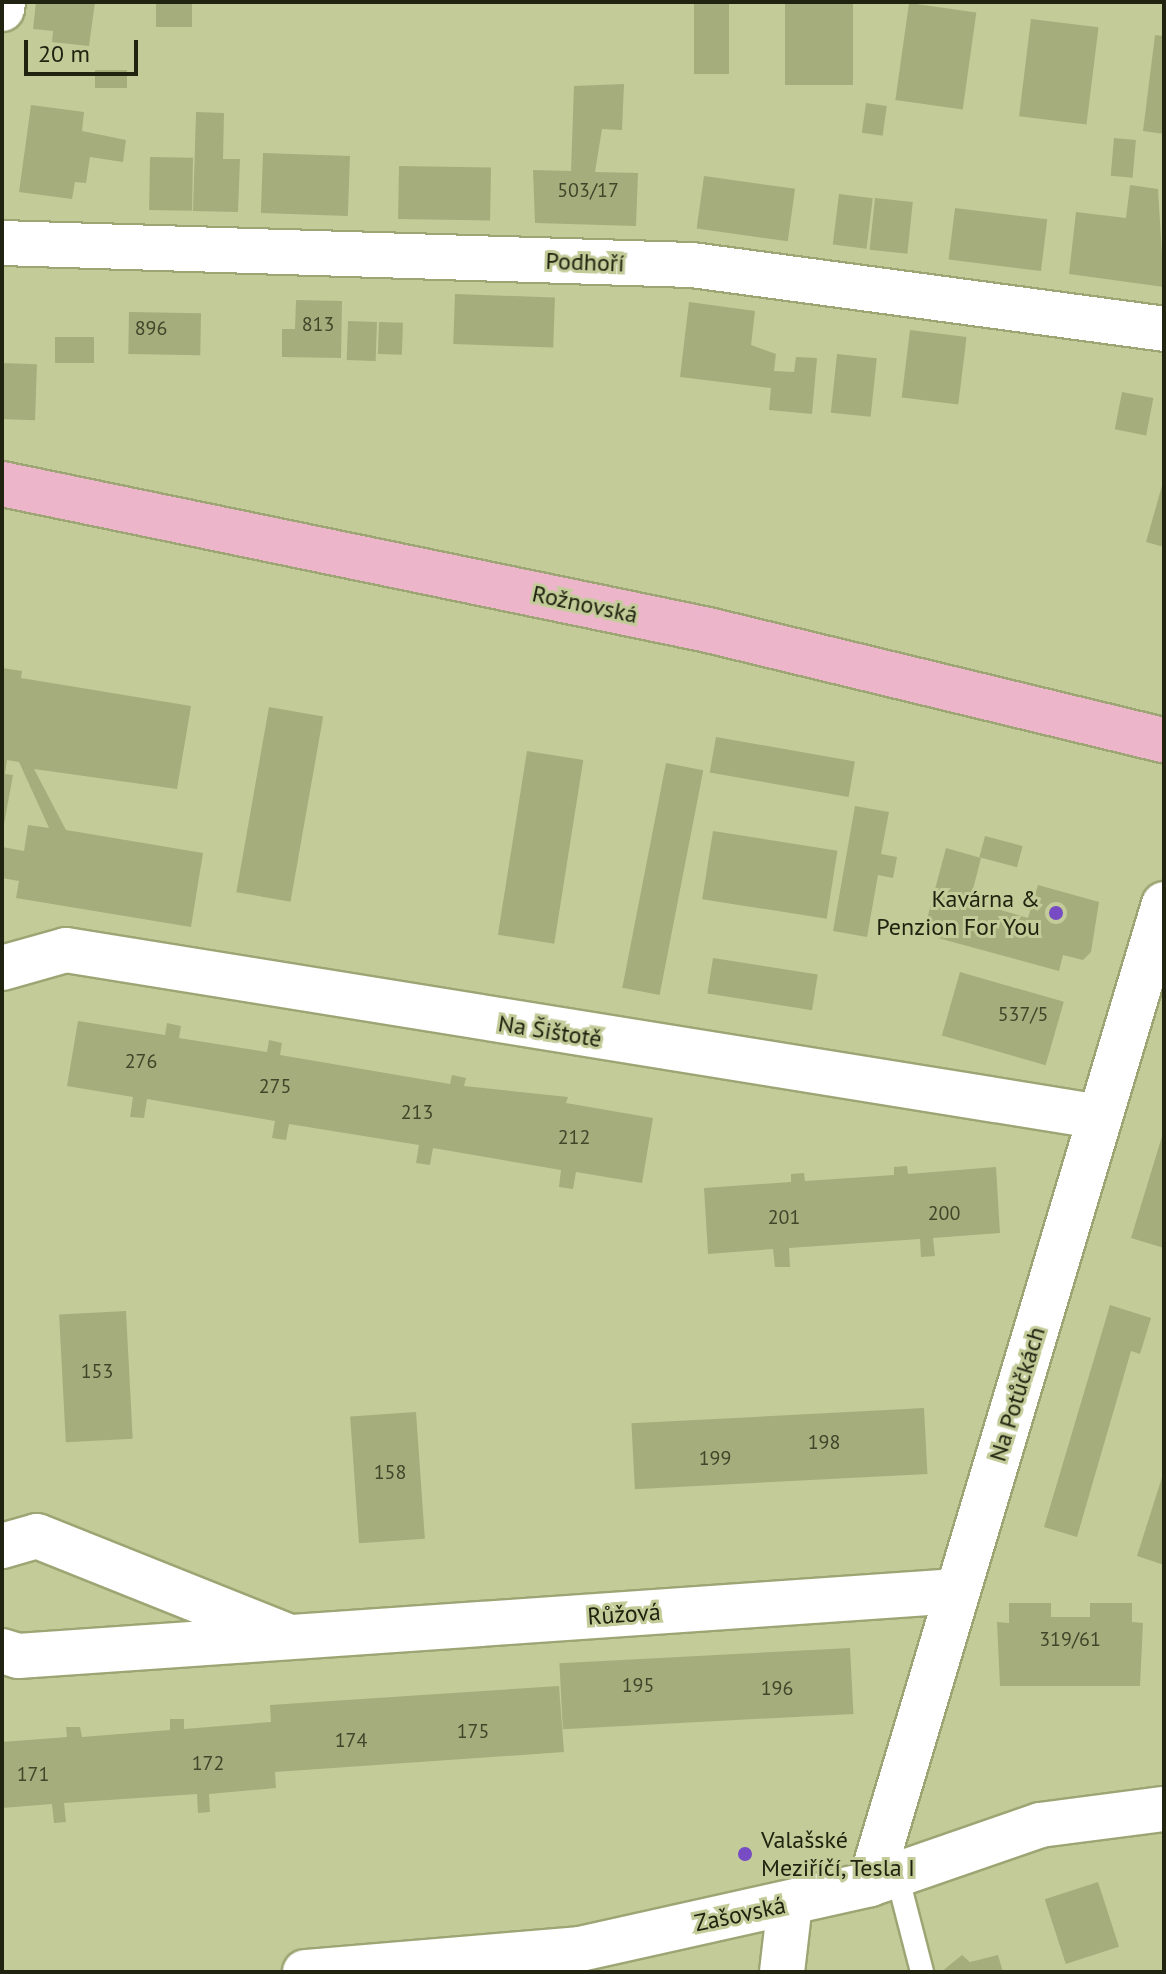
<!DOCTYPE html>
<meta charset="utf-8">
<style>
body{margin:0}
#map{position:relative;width:1166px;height:1974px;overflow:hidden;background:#c3cc99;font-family:"PT Sans",sans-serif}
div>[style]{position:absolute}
.building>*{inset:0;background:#a5ad7c;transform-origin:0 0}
.roads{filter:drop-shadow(2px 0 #9da574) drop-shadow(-2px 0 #9da574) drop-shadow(0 2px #9da574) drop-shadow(0 -2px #9da574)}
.service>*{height:22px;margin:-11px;padding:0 11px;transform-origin:11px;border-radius:11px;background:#fff}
.minor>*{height:44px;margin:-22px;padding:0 22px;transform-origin:22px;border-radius:22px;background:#fff}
.primary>*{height:44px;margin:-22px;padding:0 22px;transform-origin:22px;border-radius:22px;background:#ecb5ca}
.dots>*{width:22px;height:22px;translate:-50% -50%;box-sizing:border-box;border:4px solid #c3cc99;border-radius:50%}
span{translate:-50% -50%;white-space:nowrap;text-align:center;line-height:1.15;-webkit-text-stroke:6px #c3cc99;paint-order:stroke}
.number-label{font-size:20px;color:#41462a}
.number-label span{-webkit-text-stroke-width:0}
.street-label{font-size:24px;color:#20230f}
.poi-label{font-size:24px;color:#20230f}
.right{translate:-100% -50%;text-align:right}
.left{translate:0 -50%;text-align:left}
.frame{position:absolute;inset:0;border:4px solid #20230f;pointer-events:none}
.scale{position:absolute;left:24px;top:40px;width:114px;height:36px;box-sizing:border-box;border:4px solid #20230f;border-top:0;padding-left:10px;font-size:24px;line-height:28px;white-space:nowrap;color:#20230f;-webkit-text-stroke:6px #c3cc99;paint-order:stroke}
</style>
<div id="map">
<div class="building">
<div style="clip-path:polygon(36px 2px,95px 2px,89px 46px,52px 42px,53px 31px,33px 29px)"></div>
<div style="left:156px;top:2px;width:36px;height:25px"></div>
<div style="left:694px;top:2px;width:35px;height:72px"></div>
<div style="left:785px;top:2px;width:68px;height:83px"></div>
<div style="left:909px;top:3px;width:68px;height:98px;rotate:8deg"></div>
<div style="left:1031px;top:19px;width:68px;height:98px;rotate:7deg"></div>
<div style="clip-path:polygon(1155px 35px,1164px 36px,1164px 134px,1143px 131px)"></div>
<div style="left:95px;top:70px;width:32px;height:18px"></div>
<div style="clip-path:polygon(624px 84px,622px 130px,602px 129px,595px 172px,638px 173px,636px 226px,535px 223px,533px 170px,571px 171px,574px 86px)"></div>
<div style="left:866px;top:103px;width:21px;height:30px;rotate:8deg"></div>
<div style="clip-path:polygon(31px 105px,84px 112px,82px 131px,126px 140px,123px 162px,90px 157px,86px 183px,75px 182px,72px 199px,19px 192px)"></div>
<div style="clip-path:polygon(196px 112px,224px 113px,223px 159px,240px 159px,238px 212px,193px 211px)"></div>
<div style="left:1114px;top:138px;width:22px;height:38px;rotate:5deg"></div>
<div style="left:263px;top:153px;width:87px;height:60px;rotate:2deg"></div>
<div style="left:150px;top:157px;width:43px;height:53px;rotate:1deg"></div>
<div style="left:399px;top:166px;width:92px;height:53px;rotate:1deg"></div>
<div style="left:704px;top:176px;width:92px;height:53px;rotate:8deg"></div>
<div style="clip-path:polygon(1130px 185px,1158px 189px,1164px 287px,1069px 274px,1076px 212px,1126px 218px)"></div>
<div style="left:839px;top:194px;width:34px;height:51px;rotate:7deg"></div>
<div style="left:875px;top:198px;width:38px;height:52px;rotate:6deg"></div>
<div style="left:955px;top:208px;width:93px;height:52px;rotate:7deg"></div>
<div style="left:455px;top:294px;width:100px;height:50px;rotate:2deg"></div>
<div style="clip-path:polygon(296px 300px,342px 301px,341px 358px,282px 357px,282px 329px,295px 329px)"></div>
<div style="clip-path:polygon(689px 302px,755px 311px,751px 345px,776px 354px,774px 371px,794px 372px,796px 357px,817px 358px,812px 414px,769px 410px,771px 388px,680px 377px)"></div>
<div style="left:129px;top:312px;width:72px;height:42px;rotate:1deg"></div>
<div style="left:348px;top:321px;width:29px;height:39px;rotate:2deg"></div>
<div style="left:379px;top:322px;width:24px;height:32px;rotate:2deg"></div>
<div style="left:910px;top:330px;width:57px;height:68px;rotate:7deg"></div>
<div style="left:55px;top:337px;width:39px;height:26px"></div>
<div style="left:837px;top:354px;width:40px;height:59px;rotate:6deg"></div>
<div style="left:2px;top:363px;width:35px;height:56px;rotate:2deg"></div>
<div style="left:1122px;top:392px;width:32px;height:38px;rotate:11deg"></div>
<div style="clip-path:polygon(1163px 482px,1164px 482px,1164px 547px,1146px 542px)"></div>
<div style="clip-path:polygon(2px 668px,22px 671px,21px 678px,191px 706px,177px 789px,34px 769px,66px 830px,203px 853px,191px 927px,16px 898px,19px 881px,2px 878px,2px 847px,24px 851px,28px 825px,49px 828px,19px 762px,7px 760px,5px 774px,13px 775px,2px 835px)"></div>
<div style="left:269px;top:707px;width:55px;height:188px;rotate:10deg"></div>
<div style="left:716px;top:737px;width:141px;height:36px;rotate:10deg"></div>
<div style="left:527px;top:751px;width:57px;height:186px;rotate:9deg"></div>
<div style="left:666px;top:763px;width:38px;height:229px;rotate:11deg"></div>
<div style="clip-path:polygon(855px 806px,889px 812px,881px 854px,897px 857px,893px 878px,878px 875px,867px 937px,833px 931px)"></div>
<div style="left:713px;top:831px;width:126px;height:69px;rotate:9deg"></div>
<div style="left:985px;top:836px;width:39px;height:22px;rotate:15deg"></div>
<div style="clip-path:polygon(946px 848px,981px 858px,970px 901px,1028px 918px,1038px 885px,1099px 902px,1091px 952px,1083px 960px,1063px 955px,1059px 971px,923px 934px)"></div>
<div style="left:713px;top:958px;width:106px;height:36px;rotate:9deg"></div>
<div style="left:960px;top:972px;width:108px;height:66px;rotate:16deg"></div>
<div style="clip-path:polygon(78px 1021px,165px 1035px,167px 1023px,181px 1026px,179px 1038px,267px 1052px,269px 1040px,282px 1043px,280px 1055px,450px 1084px,452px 1075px,466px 1078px,464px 1086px,568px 1097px,566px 1103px,653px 1118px,642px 1183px,576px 1172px,573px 1189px,559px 1187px,561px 1170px,433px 1148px,430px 1165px,416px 1163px,419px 1145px,289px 1124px,286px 1140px,272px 1138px,275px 1121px,147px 1099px,144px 1118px,130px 1117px,133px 1097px,67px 1086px)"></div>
<div style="clip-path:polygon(1163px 1133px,1164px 1133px,1164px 1248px,1131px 1238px)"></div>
<div style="clip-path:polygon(907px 1166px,908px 1174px,996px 1167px,1000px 1233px,933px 1238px,935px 1256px,921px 1257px,920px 1239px,789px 1248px,790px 1267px,775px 1267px,773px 1249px,708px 1254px,704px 1188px,791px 1182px,791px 1174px,804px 1173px,805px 1181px,894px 1175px,894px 1167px)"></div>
<div style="clip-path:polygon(1110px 1305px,1151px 1318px,1140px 1354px,1131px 1351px,1077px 1537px,1044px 1527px)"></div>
<div style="left:126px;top:1311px;width:128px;height:67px;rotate:87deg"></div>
<div style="left:924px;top:1408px;width:66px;height:293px;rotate:87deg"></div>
<div style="left:416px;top:1412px;width:127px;height:66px;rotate:86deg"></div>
<div style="clip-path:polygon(1164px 1471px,1164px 1565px,1137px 1556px)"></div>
<div style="clip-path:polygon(1009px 1603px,1051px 1603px,1051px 1617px,1090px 1617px,1090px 1603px,1132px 1603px,1132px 1622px,1143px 1623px,1140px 1686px,1000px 1686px,997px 1622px,1009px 1623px)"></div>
<div style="left:850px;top:1648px;width:66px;height:291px;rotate:87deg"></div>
<div style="clip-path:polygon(559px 1686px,564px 1752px,275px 1772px,276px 1788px,209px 1794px,210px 1812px,198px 1813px,197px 1794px,64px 1803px,66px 1822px,54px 1823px,52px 1804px,2px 1808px,2px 1742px,67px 1737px,66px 1727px,80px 1727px,82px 1737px,170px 1730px,170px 1719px,184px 1719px,184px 1729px,271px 1722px,270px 1705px)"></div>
<div style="left:1098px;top:1882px;width:68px;height:56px;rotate:72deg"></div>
<div style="clip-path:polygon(962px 1955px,970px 1962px,998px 1955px,1003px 1972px,941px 1972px)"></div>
</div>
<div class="roads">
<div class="service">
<div style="left:897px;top:1875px;width:100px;rotate:75.5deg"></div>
</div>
<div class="minor">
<div style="left:2px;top:9px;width:7px;rotate:-82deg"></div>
<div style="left:2px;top:243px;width:690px;rotate:1.83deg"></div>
<div style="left:692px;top:265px;width:476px;rotate:7.7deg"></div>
<div style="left:2px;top:968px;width:66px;rotate:-15.7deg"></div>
<div style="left:66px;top:950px;width:1047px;rotate:9.17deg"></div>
<div style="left:2px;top:1546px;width:36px;rotate:-16deg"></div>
<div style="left:37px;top:1536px;width:266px;rotate:21.8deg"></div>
<div style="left:2px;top:1651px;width:17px;rotate:17deg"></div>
<div style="left:18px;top:1656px;width:941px;rotate:-3.96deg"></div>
<div style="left:870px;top:1884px;width:1023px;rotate:-73.3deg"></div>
<div style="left:305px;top:1972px;width:276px;rotate:-4.8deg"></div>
<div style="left:580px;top:1949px;width:297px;rotate:-12.6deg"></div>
<div style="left:870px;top:1884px;width:180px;rotate:-19.1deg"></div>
<div style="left:1040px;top:1825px;width:125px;rotate:-7.4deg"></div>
<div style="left:782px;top:1972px;width:69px;rotate:-83.4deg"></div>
</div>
<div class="primary">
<div style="left:2px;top:484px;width:721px;rotate:11.68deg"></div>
<div style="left:708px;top:630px;width:469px;rotate:13.6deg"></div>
</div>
</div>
<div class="dots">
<div style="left:1056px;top:913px;background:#764bc3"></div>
<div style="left:745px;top:1854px;background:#764bc3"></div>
</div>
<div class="number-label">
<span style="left:588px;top:190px">503/17</span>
<span style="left:318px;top:324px">813</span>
<span style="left:151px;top:328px">896</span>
<span style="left:1023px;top:1014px">537/5</span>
<span style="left:141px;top:1061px">276</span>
<span style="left:275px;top:1086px">275</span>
<span style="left:417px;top:1112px">213</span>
<span style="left:574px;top:1137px">212</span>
<span style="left:944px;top:1213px">200</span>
<span style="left:784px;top:1217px">201</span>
<span style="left:97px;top:1371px">153</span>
<span style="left:824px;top:1442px">198</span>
<span style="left:715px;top:1458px">199</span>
<span style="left:390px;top:1472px">158</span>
<span style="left:1070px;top:1639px">319/61</span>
<span style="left:638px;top:1685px">195</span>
<span style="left:777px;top:1688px">196</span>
<span style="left:473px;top:1731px">175</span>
<span style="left:351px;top:1740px">174</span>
<span style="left:208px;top:1763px">172</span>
<span style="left:33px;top:1774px">171</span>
</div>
<div class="street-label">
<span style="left:585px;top:262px;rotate:2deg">Podhoří</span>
<span style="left:585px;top:604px;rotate:12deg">Rožnovská</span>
<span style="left:550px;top:1031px;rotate:9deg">Na Šištotě</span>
<span style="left:1017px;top:1394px;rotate:-73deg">Na Potůčkách</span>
<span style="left:624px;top:1614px;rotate:-4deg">Růžová</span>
<span style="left:740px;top:1914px;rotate:-12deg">Zašovská</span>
</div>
<div class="poi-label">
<span class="right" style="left:1040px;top:913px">Kavárna &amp;<br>Penzion For You</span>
<span class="left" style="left:761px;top:1854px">Valašské<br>Meziříčí, Tesla I</span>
</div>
<div class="frame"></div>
<div class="scale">20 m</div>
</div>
